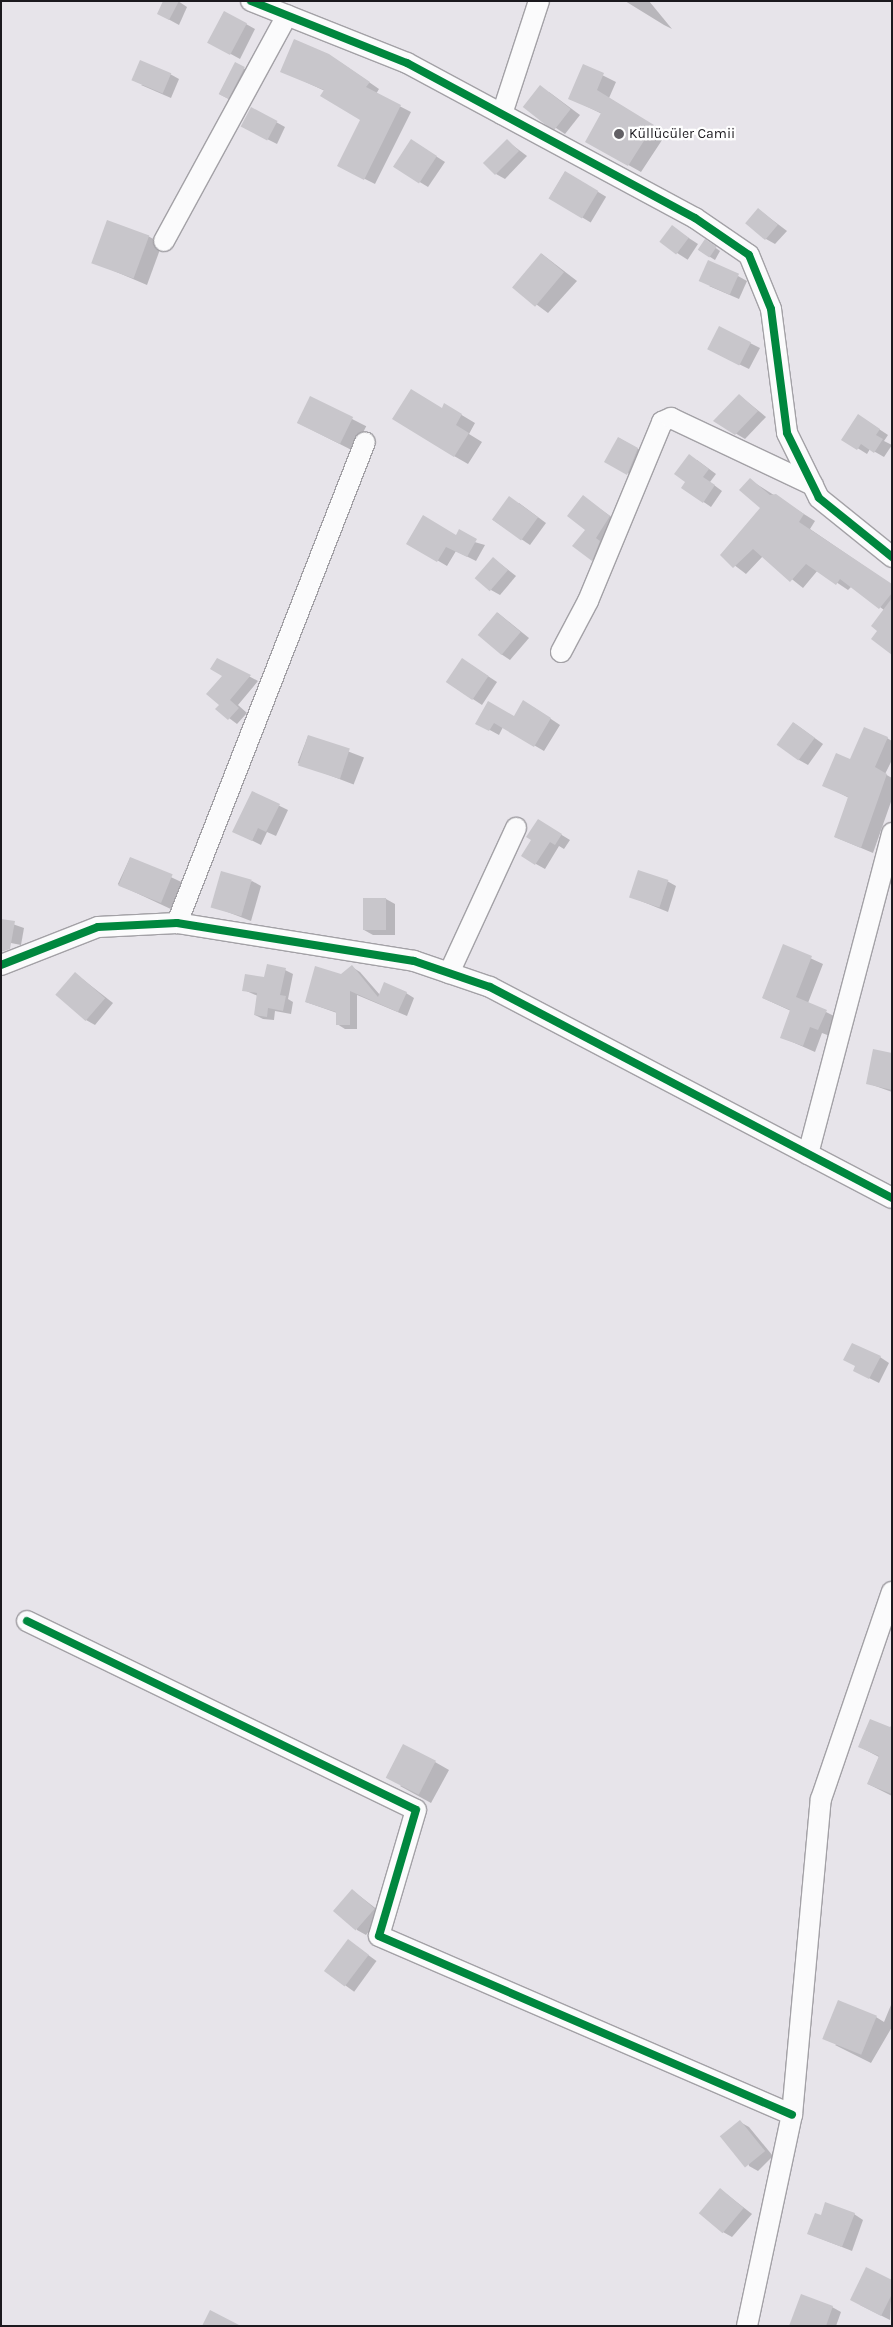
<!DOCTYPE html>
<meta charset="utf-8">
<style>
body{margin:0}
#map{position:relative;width:893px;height:2327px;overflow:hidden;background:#e7e4ea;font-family:Karla,sans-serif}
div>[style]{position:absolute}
.shadow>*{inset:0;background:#0003;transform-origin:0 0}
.building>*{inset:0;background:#c8c6cb;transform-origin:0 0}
.roads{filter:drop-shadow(1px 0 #a3a1a6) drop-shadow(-1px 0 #a3a1a6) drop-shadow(0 1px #a3a1a6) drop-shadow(0 -1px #a3a1a6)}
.minor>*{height:20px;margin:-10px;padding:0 10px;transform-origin:10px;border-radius:10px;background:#fbfbfc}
.cycleway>*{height:8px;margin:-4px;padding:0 4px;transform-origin:4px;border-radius:4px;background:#00873e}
.dots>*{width:14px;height:14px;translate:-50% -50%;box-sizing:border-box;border:2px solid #fff;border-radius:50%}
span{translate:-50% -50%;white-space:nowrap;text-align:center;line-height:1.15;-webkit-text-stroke:4.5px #fff;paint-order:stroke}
.poi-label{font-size:14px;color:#1b191e}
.left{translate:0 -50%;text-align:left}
.frame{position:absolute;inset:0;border:2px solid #1b191e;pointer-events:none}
</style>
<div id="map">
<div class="shadow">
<div style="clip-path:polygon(178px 1px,187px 7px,179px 25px,168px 19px)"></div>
<div style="clip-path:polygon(625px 1px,649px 1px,672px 29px,664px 25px)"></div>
<div style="clip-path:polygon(246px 24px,255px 29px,240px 59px,218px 47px)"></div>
<div style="clip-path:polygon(340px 62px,379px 89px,376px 94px,411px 112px,375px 184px,349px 171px,361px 119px,325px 91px,282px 71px)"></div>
<div style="left:235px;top:64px;width:20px;height:34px;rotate:27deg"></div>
<div style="clip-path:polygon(584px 66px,616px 82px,609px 98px,666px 134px,641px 172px,587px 142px,602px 114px,570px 98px)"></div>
<div style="clip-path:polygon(170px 74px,179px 79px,171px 98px,141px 85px)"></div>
<div style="clip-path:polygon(549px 92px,580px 115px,565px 134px,556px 128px)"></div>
<div style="clip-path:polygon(276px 122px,285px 127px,277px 144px,251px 131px)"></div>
<div style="clip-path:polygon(507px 141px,527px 156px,505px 179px,496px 174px)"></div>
<div style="clip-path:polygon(420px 146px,445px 162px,428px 187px,395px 167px)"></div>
<div style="left:565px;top:172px;width:48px;height:30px;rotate:31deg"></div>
<div style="clip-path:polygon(758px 209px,787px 231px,775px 244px,766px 239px)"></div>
<div style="left:672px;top:227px;width:31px;height:19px;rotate:33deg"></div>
<div style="clip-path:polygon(148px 236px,162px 244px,147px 285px,93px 262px)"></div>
<div style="clip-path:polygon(709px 243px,720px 251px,715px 260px,699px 250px)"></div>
<div style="clip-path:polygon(542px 254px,577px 281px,548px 313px,513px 287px)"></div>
<div style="clip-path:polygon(738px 276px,747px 281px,739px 299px,709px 286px)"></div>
<div style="clip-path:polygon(720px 328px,760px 348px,749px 369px,718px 354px)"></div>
<div style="clip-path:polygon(739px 395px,766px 417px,745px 439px,715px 421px)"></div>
<div style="left:311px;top:398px;width:62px;height:28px;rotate:27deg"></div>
<div style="clip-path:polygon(445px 405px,475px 423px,469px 434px,482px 442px,468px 464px,454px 456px,442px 409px)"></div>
<div style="clip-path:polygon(867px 421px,888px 435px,884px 441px,892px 445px,884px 457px,870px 449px,867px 454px,843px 439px)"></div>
<div style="left:619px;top:438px;width:32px;height:26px;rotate:30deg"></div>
<div style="clip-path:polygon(697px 460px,716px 474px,710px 482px,722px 491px,711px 507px,683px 488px)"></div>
<div style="clip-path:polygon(750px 480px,815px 521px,810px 529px,892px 585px,892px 652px,879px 630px,884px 610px,852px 586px,848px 590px,818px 570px,803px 588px,763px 556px,746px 574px,721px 555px,762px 508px)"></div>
<div style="clip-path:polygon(583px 497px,623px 525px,606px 568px,592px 560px)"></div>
<div style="clip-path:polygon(519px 503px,546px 523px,530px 545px,493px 520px)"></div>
<div style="clip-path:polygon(457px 537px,485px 545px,476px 561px,456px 551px,447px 566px,408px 543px)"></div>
<div style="clip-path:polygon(494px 559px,516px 576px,500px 595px,491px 590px)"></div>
<div style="clip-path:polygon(498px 613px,529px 638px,510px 660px,501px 654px)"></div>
<div style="clip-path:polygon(217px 659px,258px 681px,238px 705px,247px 713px,237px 724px,217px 709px,220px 705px,223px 675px)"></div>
<div style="clip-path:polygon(471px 665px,497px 682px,482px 705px,447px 682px)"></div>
<div style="clip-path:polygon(533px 707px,560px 725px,544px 751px,503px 727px,499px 735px,477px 723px,514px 718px)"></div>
<div style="clip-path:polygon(794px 723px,823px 744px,808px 765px,799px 760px)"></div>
<div style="left:308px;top:736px;width:60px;height:29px;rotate:21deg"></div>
<div style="clip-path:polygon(887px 738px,892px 741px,892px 760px,885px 774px,892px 778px,892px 799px,873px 853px,835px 837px,849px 798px,824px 785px,851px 761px)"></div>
<div style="clip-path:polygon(253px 793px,288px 810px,276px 836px,267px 832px,261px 845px,243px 836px)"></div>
<div style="clip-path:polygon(547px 826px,570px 840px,564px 849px,559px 846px,545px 869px,536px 864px,532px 839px)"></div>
<div style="left:130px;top:858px;width:62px;height:29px;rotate:25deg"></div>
<div style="clip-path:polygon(252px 881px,261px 886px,251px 921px,212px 906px)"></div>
<div style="clip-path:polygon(667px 881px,676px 886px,668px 912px,631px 897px)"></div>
<div style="clip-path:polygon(386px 899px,395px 904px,395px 935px,373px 935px,364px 930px)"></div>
<div style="clip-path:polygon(1px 920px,24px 928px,21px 945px,1px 941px)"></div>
<div style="clip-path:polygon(784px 946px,823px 964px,808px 1003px,838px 1018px,830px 1036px,822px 1033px,815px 1052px,781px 1037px,791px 1011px,763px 998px)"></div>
<div style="clip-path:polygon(352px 967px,360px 972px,380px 995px,406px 993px,414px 998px,407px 1016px,357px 995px,357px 1029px,345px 1029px,337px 1024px,337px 1013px,306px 1002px)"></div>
<div style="clip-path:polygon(285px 970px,293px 974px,288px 999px,293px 1002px,291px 1014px,275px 1011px,274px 1020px,263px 1019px,255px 1015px,258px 996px,244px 990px)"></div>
<div style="clip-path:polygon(76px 974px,113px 1003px,95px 1025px,86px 1020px)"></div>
<div style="clip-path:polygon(892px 1054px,892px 1092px,867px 1083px)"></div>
<div style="clip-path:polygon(880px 1357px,889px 1363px,879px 1383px,863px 1375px)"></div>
<div style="clip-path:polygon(892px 1729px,892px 1796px,868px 1784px,879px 1757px,860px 1747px)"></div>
<div style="clip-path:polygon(435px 1762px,449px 1770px,431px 1803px,400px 1786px)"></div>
<div style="clip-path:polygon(352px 1890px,383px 1914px,366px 1935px,357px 1930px)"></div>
<div style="left:349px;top:1941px;width:34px;height:38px;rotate:36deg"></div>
<div style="clip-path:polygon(891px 2005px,892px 2027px,871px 2063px,835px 2045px,876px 2017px,884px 2022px)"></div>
<div style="clip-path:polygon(740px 2122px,749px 2127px,773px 2156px,758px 2171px,749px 2166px)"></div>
<div style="clip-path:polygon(720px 2189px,752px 2214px,732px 2237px,723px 2232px)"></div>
<div style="clip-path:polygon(854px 2214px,863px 2220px,852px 2251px,809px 2234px,822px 2217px)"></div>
<div style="clip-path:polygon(892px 2281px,890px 2320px,860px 2305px)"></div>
<div style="clip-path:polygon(832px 2307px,841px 2312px,836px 2326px,790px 2326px)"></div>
</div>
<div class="building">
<div style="clip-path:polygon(163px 1px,179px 1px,169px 20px,157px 14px)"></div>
<div style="left:224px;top:11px;width:26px;height:36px;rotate:28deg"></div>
<div style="clip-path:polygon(294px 39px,329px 54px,370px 82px,366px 87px,401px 105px,364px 180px,337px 166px,360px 120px,320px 96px,324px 90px,280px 72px)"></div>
<div style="left:140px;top:60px;width:34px;height:22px;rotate:23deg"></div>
<div style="left:235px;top:62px;width:11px;height:36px;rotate:27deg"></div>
<div style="clip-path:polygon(583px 64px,604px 73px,597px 90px,654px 125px,628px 166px,585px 142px,601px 113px,568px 99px)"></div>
<div style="left:540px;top:85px;width:39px;height:28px;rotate:38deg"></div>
<div style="left:251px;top:107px;width:30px;height:22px;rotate:28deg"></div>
<div style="left:411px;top:139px;width:31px;height:33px;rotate:33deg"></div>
<div style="left:507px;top:139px;width:17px;height:34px;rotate:45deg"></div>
<div style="left:565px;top:171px;width:39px;height:32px;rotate:31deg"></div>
<div style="left:758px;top:208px;width:26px;height:20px;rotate:40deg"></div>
<div style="left:107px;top:220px;width:45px;height:46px;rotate:20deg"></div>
<div style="left:672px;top:225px;width:21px;height:21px;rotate:37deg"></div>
<div style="left:705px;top:239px;width:14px;height:13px;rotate:34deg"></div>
<div style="left:541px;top:253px;width:30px;height:45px;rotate:40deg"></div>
<div style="left:708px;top:260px;width:34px;height:23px;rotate:24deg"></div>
<div style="left:719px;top:326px;width:36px;height:26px;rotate:27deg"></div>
<div style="clip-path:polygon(411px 389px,442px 408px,444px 403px,462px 414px,456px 425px,469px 433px,454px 457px,392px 419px)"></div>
<div style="clip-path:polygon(739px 394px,758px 411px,735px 435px,713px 421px)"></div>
<div style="left:310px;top:396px;width:48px;height:30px;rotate:26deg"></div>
<div style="clip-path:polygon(858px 414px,880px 429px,876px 435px,883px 439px,874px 453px,861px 444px,857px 450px,841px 440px)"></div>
<div style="clip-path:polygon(618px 437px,638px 448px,627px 475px,604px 462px)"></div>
<div style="clip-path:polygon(689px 454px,709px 469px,703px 477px,715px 485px,703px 503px,681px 488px,685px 482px,674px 474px)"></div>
<div style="clip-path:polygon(750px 478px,770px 495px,776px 494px,804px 514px,799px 522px,892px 584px,892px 593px,879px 609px,840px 579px,836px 585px,806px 564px,790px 582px,753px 549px,733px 568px,720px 555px,760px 508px,739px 490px)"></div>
<div style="clip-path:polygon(583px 495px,610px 516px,596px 538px,600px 541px,592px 561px,572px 546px,585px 530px,567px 516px)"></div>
<div style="left:509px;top:496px;width:36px;height:29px;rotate:36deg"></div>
<div style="clip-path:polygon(423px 515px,456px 535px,459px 529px,477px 539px,467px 557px,446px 547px,437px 562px,406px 544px)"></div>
<div style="left:493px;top:557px;width:20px;height:28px;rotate:41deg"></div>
<div style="clip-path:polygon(892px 598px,892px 655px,871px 639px,877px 631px,871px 626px)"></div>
<div style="left:497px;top:612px;width:31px;height:30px;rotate:40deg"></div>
<div style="clip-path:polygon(217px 658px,251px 675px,230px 700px,239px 708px,228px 720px,215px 709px,219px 705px,206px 694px,222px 676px,210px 669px)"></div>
<div style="left:462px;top:658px;width:32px;height:29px;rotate:34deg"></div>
<div style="clip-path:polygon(523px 700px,551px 718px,534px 747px,494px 723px,489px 731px,475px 724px,488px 701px,514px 716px)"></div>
<div style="left:793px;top:722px;width:27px;height:28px;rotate:36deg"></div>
<div style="clip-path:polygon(864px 727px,888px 737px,875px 767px,887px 774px,861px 848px,834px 837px,848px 797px,822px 786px,836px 753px,850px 759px)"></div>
<div style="left:308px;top:735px;width:44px;height:32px;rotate:18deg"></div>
<div style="clip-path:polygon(252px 791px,280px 804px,266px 832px,258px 828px,252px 841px,232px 832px)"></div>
<div style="clip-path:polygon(538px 819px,562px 834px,555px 845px,550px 842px,535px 865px,521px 856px,531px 840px,526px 837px)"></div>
<div style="left:130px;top:857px;width:46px;height:31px;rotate:22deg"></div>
<div style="left:638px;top:870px;width:32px;height:29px;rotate:18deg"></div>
<div style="left:221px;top:871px;width:32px;height:38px;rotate:16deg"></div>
<div style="left:363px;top:898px;width:23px;height:32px"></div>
<div style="clip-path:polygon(1px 919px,15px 921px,10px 949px,1px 952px)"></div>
<div style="clip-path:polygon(783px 944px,812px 956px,796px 997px,827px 1010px,818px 1030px,810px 1027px,803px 1046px,780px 1038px,790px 1010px,762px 998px)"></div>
<div style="clip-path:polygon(267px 964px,286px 968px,280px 995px,286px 996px,283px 1011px,268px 1008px,267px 1017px,254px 1015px,257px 993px,242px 991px,245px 974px,264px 977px)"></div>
<div style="clip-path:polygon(352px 965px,378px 997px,384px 982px,407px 992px,398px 1012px,350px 991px,350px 1025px,336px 1025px,336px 1012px,305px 1002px,315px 966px,341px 974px)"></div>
<div style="left:75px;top:972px;width:40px;height:30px;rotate:41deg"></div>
<div style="clip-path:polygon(873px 1049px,892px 1053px,892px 1090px,866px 1084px)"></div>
<div style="clip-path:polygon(852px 1343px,881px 1356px,869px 1379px,853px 1371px,855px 1366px,843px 1360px)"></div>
<div style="clip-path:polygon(870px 1719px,890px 1727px,892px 1725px,892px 1794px,867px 1784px,879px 1756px,858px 1747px)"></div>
<div style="left:403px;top:1744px;width:37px;height:38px;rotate:27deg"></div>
<div style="left:352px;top:1889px;width:30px;height:29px;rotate:41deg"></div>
<div style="left:348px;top:1939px;width:26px;height:40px;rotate:37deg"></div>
<div style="left:838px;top:2000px;width:42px;height:42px;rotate:22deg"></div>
<div style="left:740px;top:2120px;width:40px;height:26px;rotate:51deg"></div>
<div style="left:720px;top:2188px;width:31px;height:33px;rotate:40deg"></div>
<div style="clip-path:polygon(825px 2202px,855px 2213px,842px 2247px,807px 2234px,815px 2213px,821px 2215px)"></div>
<div style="clip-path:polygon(866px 2267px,892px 2280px,892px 2294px,881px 2316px,850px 2300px)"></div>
<div style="clip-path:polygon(801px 2294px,833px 2306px,826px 2326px,789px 2326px)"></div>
<div style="clip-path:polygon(210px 2310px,241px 2326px,202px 2326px)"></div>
</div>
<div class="roads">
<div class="minor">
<div style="left:251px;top:1px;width:168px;rotate:21.7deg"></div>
<div style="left:407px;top:63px;width:327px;rotate:28.3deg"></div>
<div style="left:695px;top:218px;width:65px;rotate:34.4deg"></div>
<div style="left:749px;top:255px;width:58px;rotate:67.8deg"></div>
<div style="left:771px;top:309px;width:125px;rotate:82.6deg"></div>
<div style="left:787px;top:433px;width:72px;rotate:63.8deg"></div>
<div style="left:819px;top:498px;width:94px;rotate:38.9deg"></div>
<div style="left:502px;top:114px;width:119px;rotate:-71.9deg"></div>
<div style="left:164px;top:241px;width:257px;rotate:-61.4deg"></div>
<div style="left:561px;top:652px;width:58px;rotate:-62.1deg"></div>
<div style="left:588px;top:601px;width:194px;rotate:-67.5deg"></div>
<div style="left:662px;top:422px;width:10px;rotate:-24deg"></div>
<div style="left:671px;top:418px;width:157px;rotate:25.3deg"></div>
<div style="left:177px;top:923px;width:516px;rotate:-68.65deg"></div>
<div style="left:1px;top:965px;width:104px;rotate:-21.4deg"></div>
<div style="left:98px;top:927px;width:79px;rotate:-2.9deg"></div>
<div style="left:177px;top:923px;width:240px;rotate:9.1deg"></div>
<div style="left:414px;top:961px;width:80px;rotate:18.9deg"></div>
<div style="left:490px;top:987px;width:454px;rotate:27.7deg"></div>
<div style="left:449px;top:973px;width:160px;rotate:-65.2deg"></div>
<div style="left:808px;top:1154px;width:332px;rotate:-75.3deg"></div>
<div style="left:27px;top:1621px;width:432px;rotate:25.9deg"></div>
<div style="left:416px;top:1810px;width:131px;rotate:106.4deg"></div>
<div style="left:379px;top:1936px;width:450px;rotate:23.4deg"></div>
<div style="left:747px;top:2326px;width:216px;rotate:-78deg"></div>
<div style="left:792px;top:2115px;width:317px;rotate:-84.8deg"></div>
<div style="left:821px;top:1799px;width:219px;rotate:-71.1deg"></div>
</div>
</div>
<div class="cycleway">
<div style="left:251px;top:1px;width:168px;rotate:21.7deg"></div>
<div style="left:407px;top:63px;width:327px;rotate:28.3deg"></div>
<div style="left:695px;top:218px;width:65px;rotate:34.4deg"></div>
<div style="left:749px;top:255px;width:58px;rotate:67.8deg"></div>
<div style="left:771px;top:309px;width:125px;rotate:82.6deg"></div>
<div style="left:787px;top:433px;width:72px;rotate:63.8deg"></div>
<div style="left:819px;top:498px;width:94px;rotate:38.9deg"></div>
<div style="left:1px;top:965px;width:104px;rotate:-21.4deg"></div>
<div style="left:98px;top:927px;width:79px;rotate:-2.9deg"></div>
<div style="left:177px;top:923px;width:240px;rotate:9.1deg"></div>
<div style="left:414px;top:961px;width:80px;rotate:18.9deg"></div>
<div style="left:490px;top:987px;width:454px;rotate:27.7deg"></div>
<div style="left:27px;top:1621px;width:432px;rotate:25.9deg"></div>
<div style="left:416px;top:1810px;width:131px;rotate:106.4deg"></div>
<div style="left:379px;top:1936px;width:450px;rotate:23.4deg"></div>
</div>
<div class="dots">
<div style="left:619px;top:134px;background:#626065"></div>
</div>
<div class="poi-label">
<span class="left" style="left:629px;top:134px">Küllücüler Camii</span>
</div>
<div class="frame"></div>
</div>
